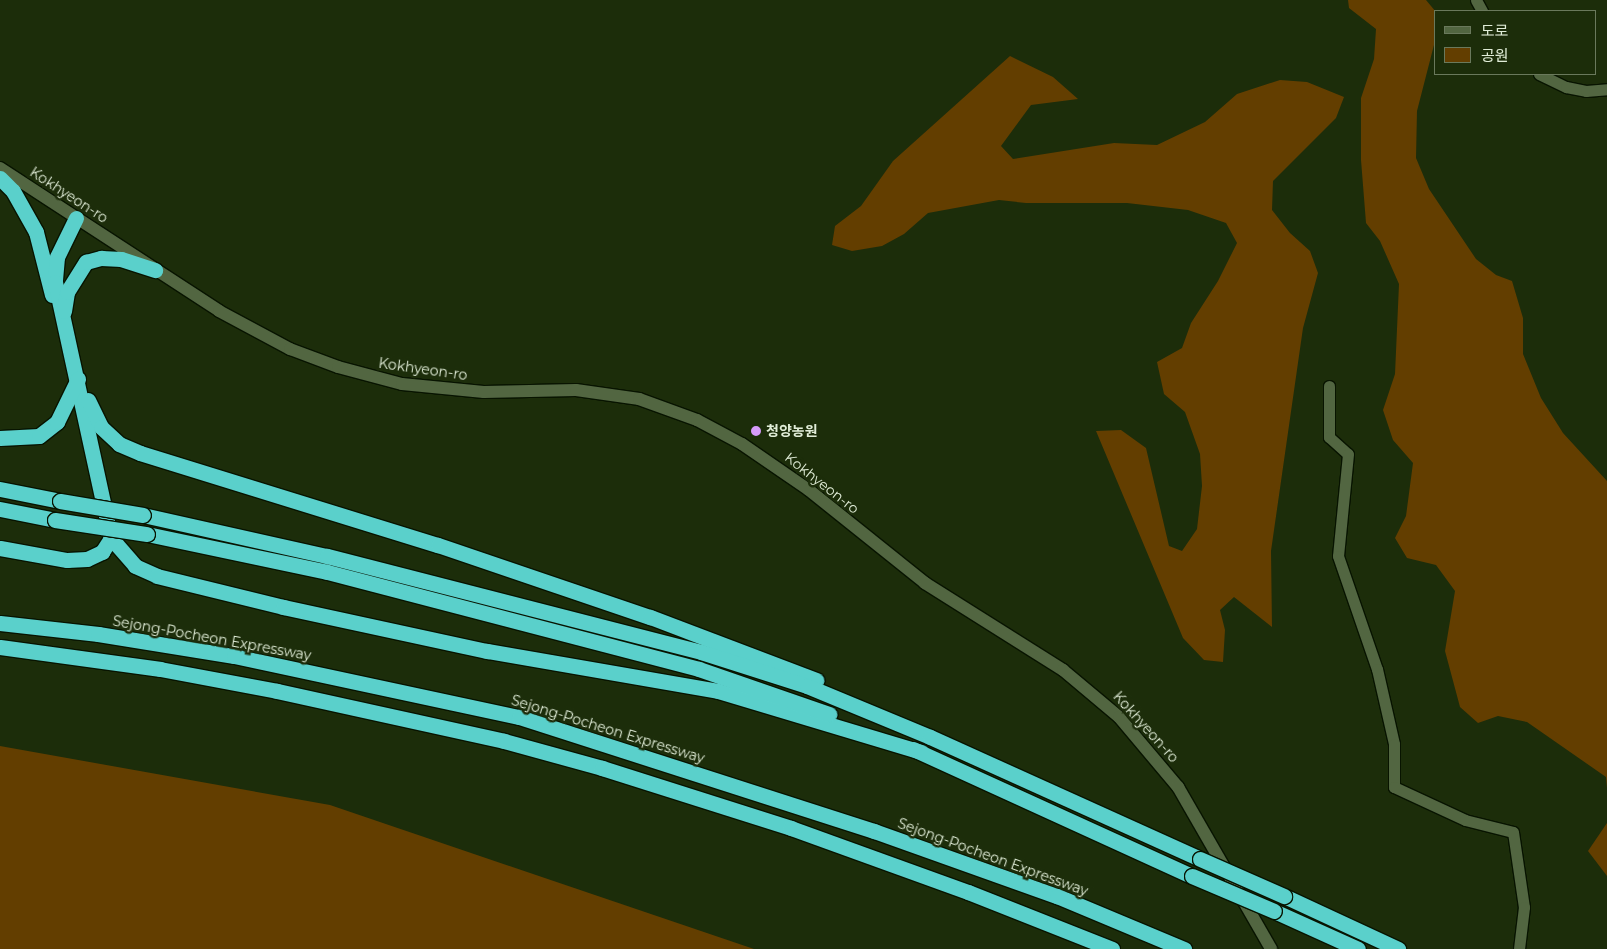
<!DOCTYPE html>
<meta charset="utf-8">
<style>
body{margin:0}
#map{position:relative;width:1607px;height:949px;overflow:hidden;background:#1c2d0a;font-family:Montserrat,"Noto Sans KR",sans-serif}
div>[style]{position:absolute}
.green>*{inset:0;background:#633e00}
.roads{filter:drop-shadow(1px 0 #081400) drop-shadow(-1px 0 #081400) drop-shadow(0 1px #081400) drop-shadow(0 -1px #081400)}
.street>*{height:11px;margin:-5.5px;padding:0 5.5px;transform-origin:5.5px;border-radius:5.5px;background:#526641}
.secondary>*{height:12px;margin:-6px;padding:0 6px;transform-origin:6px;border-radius:6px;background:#526641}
.highway>*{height:15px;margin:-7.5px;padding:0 7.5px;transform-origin:7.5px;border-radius:7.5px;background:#5ad0cb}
.bridges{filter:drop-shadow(1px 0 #081400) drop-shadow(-1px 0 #081400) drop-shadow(0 1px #081400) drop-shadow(0 -1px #081400)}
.highway-bridge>*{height:15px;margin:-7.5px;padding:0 7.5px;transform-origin:7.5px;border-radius:7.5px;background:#5ad0cb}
.dots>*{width:14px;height:14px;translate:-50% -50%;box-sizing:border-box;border:2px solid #1c2d0a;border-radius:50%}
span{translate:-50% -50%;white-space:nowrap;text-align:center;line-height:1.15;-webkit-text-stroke:5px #1c2d0a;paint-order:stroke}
.street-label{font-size:14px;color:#e0ecd7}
.poi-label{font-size:14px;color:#e0ecd7;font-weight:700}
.left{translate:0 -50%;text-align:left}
.legend{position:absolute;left:1434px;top:10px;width:162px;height:65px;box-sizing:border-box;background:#1c2d0a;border:1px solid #6a795c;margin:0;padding:6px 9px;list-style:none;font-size:15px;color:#e0ecd7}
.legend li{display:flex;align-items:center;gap:10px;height:25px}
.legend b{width:25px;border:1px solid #6a795c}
</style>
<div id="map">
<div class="green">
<div style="clip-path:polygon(1348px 0,1426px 0,1436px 12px,1435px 41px,1417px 111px,1416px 158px,1429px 189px,1476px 259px,1496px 275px,1512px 281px,1523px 318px,1523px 354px,1541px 398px,1563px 433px,1607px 481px,1607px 788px,1606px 777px,1527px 722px,1498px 716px,1478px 723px,1460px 707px,1445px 651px,1455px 591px,1436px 565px,1407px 558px,1395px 538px,1406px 516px,1413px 463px,1393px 440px,1383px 410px,1395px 374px,1399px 284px,1380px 241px,1366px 223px,1361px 160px,1361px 98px,1374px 59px,1376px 29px,1349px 8px)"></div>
<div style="clip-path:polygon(1010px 56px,1053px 77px,1078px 99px,1031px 105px,1001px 146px,1013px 159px,1114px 143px,1157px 145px,1205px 122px,1237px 94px,1280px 80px,1307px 82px,1344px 97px,1336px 118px,1273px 181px,1272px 210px,1290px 233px,1310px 251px,1318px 273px,1303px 328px,1271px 551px,1272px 627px,1234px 597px,1220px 610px,1225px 630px,1223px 662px,1204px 660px,1183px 638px,1096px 431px,1121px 430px,1146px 448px,1169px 546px,1182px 551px,1197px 529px,1202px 486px,1200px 454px,1185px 412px,1164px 394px,1157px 362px,1182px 348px,1191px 323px,1218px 281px,1237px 243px,1226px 223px,1188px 210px,1127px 203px,1026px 203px,999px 200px,928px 213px,904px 234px,882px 246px,852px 251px,832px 245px,835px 226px,861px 206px,893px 161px)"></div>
<div style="clip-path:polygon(0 746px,330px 805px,754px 949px,0 949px)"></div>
<div style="clip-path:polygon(1607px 823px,1607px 876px,1588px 851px)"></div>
</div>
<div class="roads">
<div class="street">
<div style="left:1476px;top:0;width:13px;rotate:61deg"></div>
<div style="left:1539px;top:74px;width:30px;rotate:26deg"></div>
<div style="left:1566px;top:87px;width:20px;rotate:11deg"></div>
<div style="left:1586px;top:91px;width:21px;rotate:-5deg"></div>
<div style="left:1329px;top:386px;width:51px;rotate:90deg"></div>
<div style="left:1329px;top:437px;width:25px;rotate:42deg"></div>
<div style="left:1348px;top:454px;width:102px;rotate:95.6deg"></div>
<div style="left:1338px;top:556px;width:120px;rotate:71deg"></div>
<div style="left:1377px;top:669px;width:77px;rotate:77.2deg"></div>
<div style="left:1394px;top:744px;width:43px;rotate:90deg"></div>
<div style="left:1394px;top:787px;width:78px;rotate:24.9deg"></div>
<div style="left:1465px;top:820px;width:49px;rotate:14deg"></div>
<div style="left:1513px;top:832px;width:76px;rotate:81.7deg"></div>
<div style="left:1524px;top:907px;width:42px;rotate:96.8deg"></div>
</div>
<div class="secondary">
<div style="left:0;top:168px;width:262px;rotate:33.1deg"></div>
<div style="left:219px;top:311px;width:81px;rotate:28.2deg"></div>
<div style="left:290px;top:349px;width:51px;rotate:20.6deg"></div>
<div style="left:338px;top:367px;width:66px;rotate:14.9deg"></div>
<div style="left:402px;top:384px;width:82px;rotate:5.6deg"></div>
<div style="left:484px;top:392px;width:92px;rotate:-1.2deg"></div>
<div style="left:576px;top:390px;width:64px;rotate:8.1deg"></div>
<div style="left:639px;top:399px;width:62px;rotate:19.9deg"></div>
<div style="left:697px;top:420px;width:51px;rotate:28.1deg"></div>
<div style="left:742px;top:444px;width:81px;rotate:34.5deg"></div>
<div style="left:809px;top:490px;width:149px;rotate:38.7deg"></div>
<div style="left:925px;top:583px;width:163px;rotate:32.2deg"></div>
<div style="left:1063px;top:670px;width:73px;rotate:40deg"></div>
<div style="left:1119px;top:717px;width:92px;rotate:49.9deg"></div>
<div style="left:1178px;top:787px;width:187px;rotate:60.1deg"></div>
</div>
<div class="highway">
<div style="left:0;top:178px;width:18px;rotate:45deg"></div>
<div style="left:13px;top:191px;width:47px;rotate:60.7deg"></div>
<div style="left:36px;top:232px;width:65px;rotate:75.7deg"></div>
<div style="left:76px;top:218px;width:43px;rotate:116deg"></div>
<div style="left:57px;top:257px;width:25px;rotate:95deg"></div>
<div style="left:55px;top:282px;width:262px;rotate:77.7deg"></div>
<div style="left:111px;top:538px;width:37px;rotate:49deg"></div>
<div style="left:135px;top:566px;width:24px;rotate:24deg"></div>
<div style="left:157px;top:576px;width:130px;rotate:13.8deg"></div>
<div style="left:283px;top:607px;width:209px;rotate:12.2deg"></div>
<div style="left:487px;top:651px;width:234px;rotate:9.8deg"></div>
<div style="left:718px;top:691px;width:212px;rotate:16.7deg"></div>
<div style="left:64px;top:311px;width:19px;rotate:-81deg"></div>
<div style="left:67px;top:292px;width:36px;rotate:-58deg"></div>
<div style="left:86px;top:262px;width:16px;rotate:-15deg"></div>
<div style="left:101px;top:258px;width:20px;rotate:3deg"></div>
<div style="left:121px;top:259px;width:36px;rotate:18deg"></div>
<div style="left:88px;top:400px;width:30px;rotate:64deg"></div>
<div style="left:101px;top:427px;width:25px;rotate:43deg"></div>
<div style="left:119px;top:444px;width:23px;rotate:23deg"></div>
<div style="left:140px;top:453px;width:312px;rotate:17.2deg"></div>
<div style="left:438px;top:545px;width:224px;rotate:18.8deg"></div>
<div style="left:650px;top:617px;width:178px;rotate:20.8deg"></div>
<div style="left:0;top:438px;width:39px;rotate:-3deg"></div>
<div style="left:39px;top:436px;width:23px;rotate:-38deg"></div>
<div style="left:57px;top:422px;width:48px;rotate:-64deg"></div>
<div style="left:0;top:489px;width:61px;rotate:11.3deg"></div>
<div style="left:0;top:509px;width:56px;rotate:11.3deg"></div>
<div style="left:143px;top:515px;width:189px;rotate:12.6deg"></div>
<div style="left:327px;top:556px;width:386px;rotate:14.4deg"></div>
<div style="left:701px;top:652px;width:111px;rotate:17.8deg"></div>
<div style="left:807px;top:686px;width:133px;rotate:22.5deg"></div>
<div style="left:930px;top:737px;width:296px;rotate:24.3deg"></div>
<div style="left:147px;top:534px;width:184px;rotate:11.9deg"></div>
<div style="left:327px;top:572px;width:384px;rotate:14.6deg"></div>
<div style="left:699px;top:669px;width:138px;rotate:19.1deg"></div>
<div style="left:0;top:548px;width:68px;rotate:10.2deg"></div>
<div style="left:67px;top:560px;width:20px;rotate:-3deg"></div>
<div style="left:87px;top:559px;width:17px;rotate:-25deg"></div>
<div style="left:102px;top:552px;width:17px;rotate:-57deg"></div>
<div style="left:0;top:623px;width:99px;rotate:6.4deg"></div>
<div style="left:98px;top:634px;width:138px;rotate:9.2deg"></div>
<div style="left:234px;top:656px;width:291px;rotate:12.1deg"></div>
<div style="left:519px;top:717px;width:373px;rotate:17.8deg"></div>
<div style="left:874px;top:831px;width:194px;rotate:19.6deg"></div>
<div style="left:1057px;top:896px;width:138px;rotate:22.7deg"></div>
<div style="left:0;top:647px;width:162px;rotate:7.8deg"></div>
<div style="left:160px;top:669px;width:119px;rotate:10.6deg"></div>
<div style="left:277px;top:691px;width:232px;rotate:12.4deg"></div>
<div style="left:504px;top:741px;width:102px;rotate:15.4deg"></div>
<div style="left:602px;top:768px;width:198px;rotate:17.6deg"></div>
<div style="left:791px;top:828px;width:188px;rotate:19.9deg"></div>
<div style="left:968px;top:892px;width:155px;rotate:21.6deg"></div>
<div style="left:913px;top:749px;width:307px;rotate:24.5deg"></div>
<div style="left:1284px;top:896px;width:126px;rotate:24.9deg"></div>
<div style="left:1274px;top:911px;width:92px;rotate:24.3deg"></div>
</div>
</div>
<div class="bridges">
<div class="highway-bridge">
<div style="left:60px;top:501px;width:84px;rotate:9.6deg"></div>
<div style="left:55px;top:520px;width:93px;rotate:8.7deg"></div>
<div style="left:1200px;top:859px;width:92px;rotate:23.8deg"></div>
<div style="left:1192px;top:876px;width:89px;rotate:23.1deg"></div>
</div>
</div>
<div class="dots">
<div style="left:756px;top:431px;background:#d69bfa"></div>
</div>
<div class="street-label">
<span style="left:69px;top:195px;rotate:33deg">Kokhyeon-ro</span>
<span style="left:423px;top:369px;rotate:8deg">Kokhyeon-ro</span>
<span style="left:822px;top:483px;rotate:38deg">Kokhyeon-ro</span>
<span style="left:212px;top:638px;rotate:10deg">Sejong-Pocheon Expressway</span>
<span style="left:1146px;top:727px;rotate:48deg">Kokhyeon-ro</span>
<span style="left:608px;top:729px;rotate:17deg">Sejong-Pocheon Expressway</span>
<span style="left:993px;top:857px;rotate:20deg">Sejong-Pocheon Expressway</span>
</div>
<div class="poi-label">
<span class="left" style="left:766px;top:431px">청양농원</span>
</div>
<ul class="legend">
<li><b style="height:6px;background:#526641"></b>도로</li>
<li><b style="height:14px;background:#633e00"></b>공원</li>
</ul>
</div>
